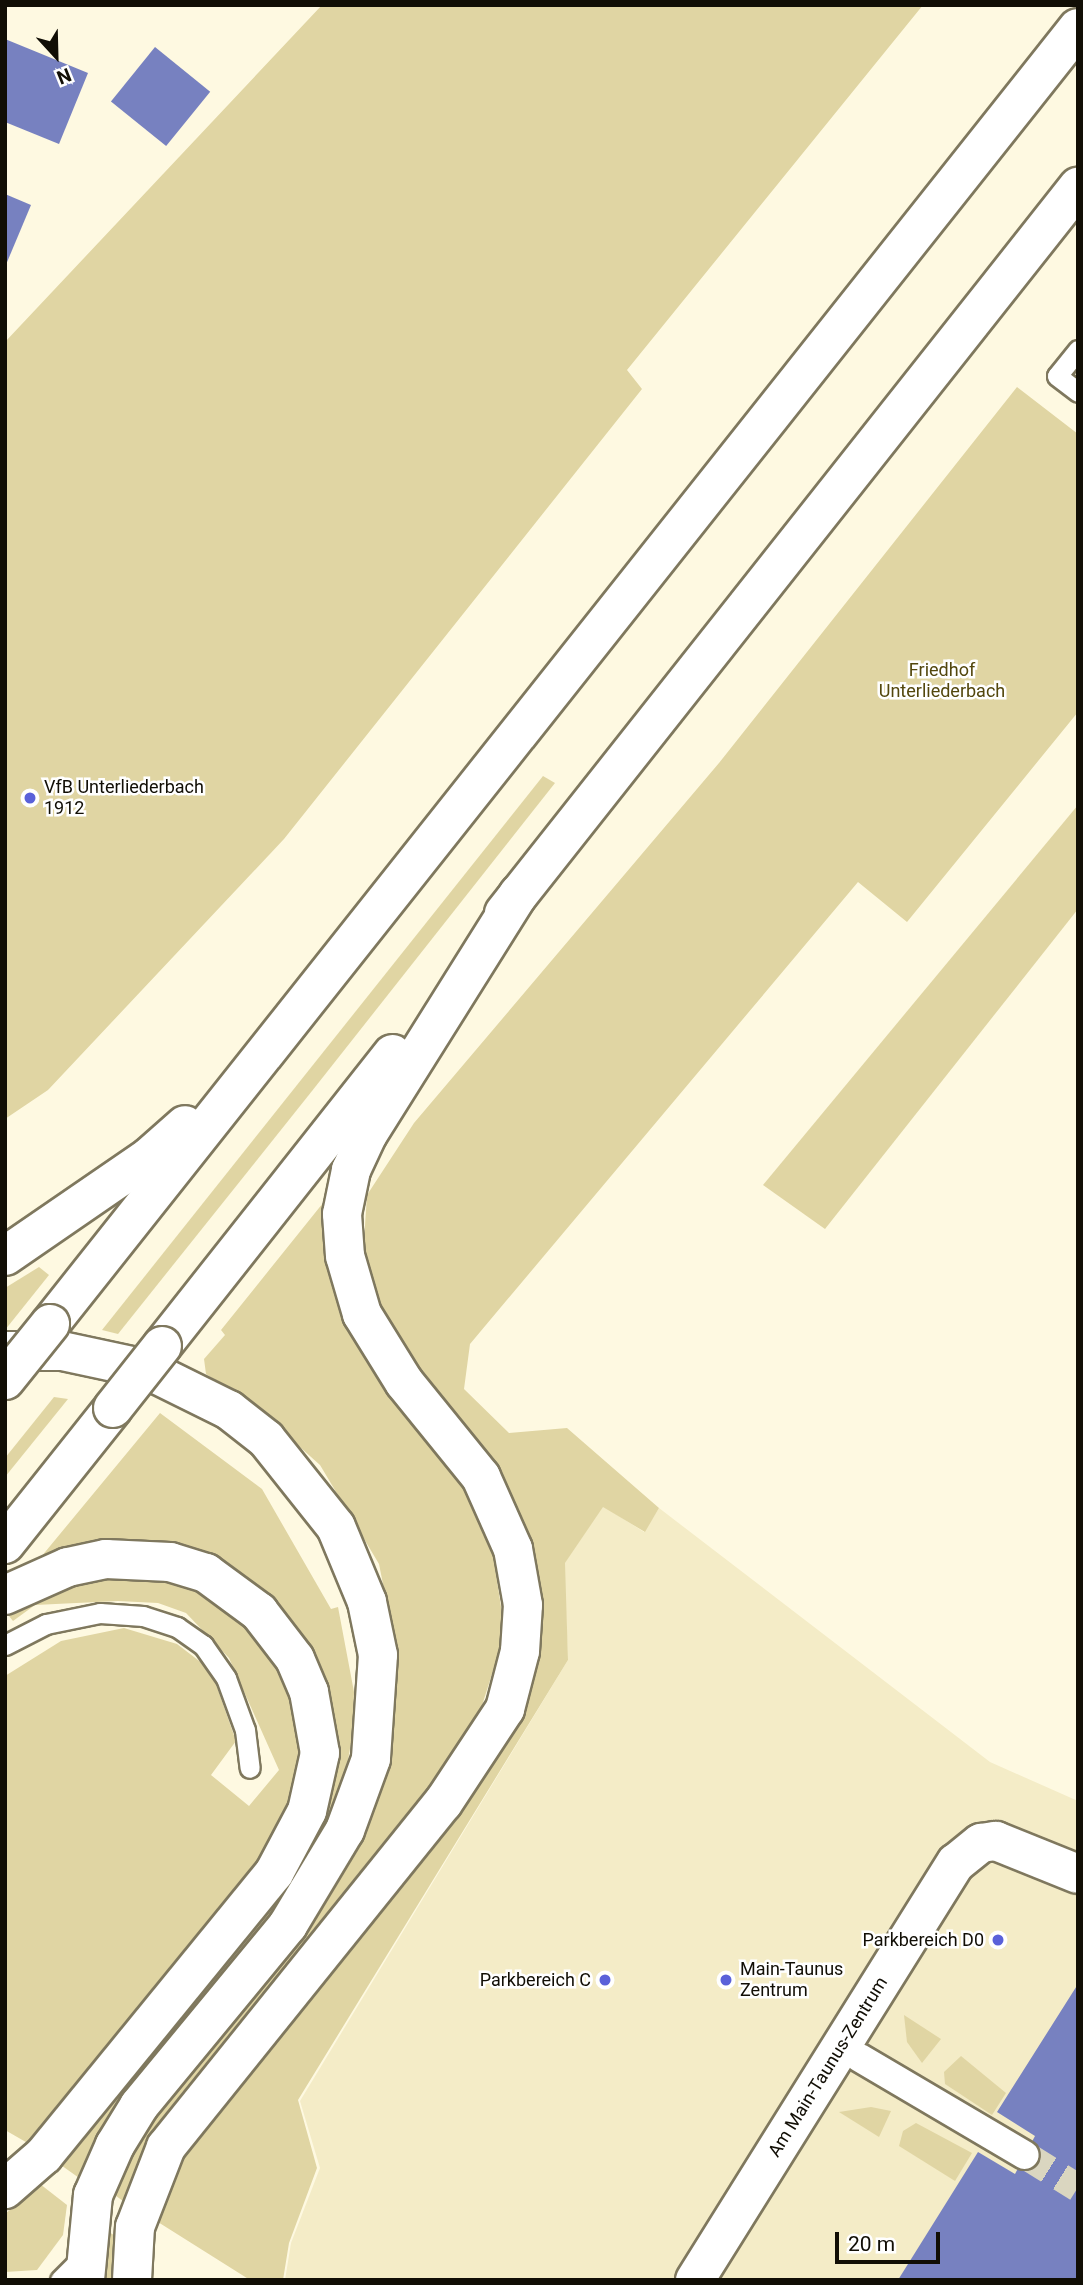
<!DOCTYPE html>
<style>
body{margin:0}
#map{position:relative;width:1083px;height:2285px;overflow:hidden;background:#fef9e1;font-family:Roboto,sans-serif}
div>[style]{position:absolute}
.built>*{inset:0;background:#f4ecc7}
.green>*{inset:0;background:#e0d5a3}
.building>*{inset:0;background:#7781c0;transform-origin:0 0}
.pedestrian-tunnel>*{height:28px;margin-top:-14px;transform-origin:0;background:repeating-linear-gradient(90deg,#dad6c0 0 28px,transparent 0 42px)}
.roads{filter:drop-shadow(2px 0 #7f785e) drop-shadow(-2px 0 #7f785e) drop-shadow(0 2px #7f785e) drop-shadow(0 -2px #7f785e)}
.service>*{height:19px;margin:-9.5px;padding:0 9.5px;transform-origin:9.5px;border-radius:9.5px;background:#fff}
.pedestrian>*{height:28px;margin:-14px;padding:0 14px;transform-origin:14px;border-radius:14px;background:#fff}
.minor>*{height:38px;margin:-19px;padding:0 19px;transform-origin:19px;border-radius:19px;background:#fff}
.motorway>*{height:38px;margin:-19px;padding:0 19px;transform-origin:19px;border-radius:19px;background:#fff}
.bridges{filter:drop-shadow(2px 0 #7f785e) drop-shadow(-2px 0 #7f785e) drop-shadow(0 2px #7f785e) drop-shadow(0 -2px #7f785e)}
.motorway-bridge>*{height:38px;margin:-19px;padding:0 19px;transform-origin:19px;border-radius:19px;background:#fff}
.dots>*{width:19px;height:19px;translate:-50% -50%;box-sizing:border-box;border:4px solid #fff;border-radius:50%}
span{translate:-50% -50%;white-space:nowrap;text-align:center;line-height:1.15;-webkit-text-stroke:5px #fff;paint-order:stroke}
.park-label{font-size:18px;color:#53470d}
.poi-label{font-size:18px;color:#110e05}
.left{translate:0 -50%;text-align:left}
.right{translate:-100% -50%;text-align:right}
.street-label{font-size:18px;color:#110e05}
.frame{position:absolute;inset:0;border:7px solid #110e05;pointer-events:none}
.north{position:absolute;left:21px;top:21px;width:70px;height:70px;-webkit-text-stroke:5px #fff;paint-order:stroke;rotate:158deg;font-size:19px;font-weight:700;line-height:28px;text-align:center;color:#110e05}
.north::after{content:'';display:block;margin:auto;width:24px;height:32px;background:#110e05;clip-path:polygon(50% 0,100% 100%,50% 72%,0 100%)}
.scale{position:absolute;left:835px;top:2232px;width:105px;height:32px;box-sizing:border-box;border:4px solid #110e05;border-top:0;padding-left:9px;font-size:21px;line-height:24px;white-space:nowrap;color:#110e05;-webkit-text-stroke:5px #fff;paint-order:stroke}
</style>
<div id="map">
<div class="built">
<div style="clip-path:polygon(603px 1506px,644px 1532px,659px 1508px,990px 1762px,1078px 1801px,1078px 2280px,285px 2280px,291px 2243px,320px 2168px,300px 2101px,568px 1660px,564px 1564px)"></div>
</div>
<div class="green">
<div style="clip-path:polygon(322px 5px,923px 5px,627px 370px,642px 389px,284px 839px,48px 1090px,5px 1119px,5px 342px)"></div>
<div style="clip-path:polygon(1017px 387px,1078px 434px,1078px 712px,907px 922px,858px 882px,470px 1344px,464px 1389px,509px 1433px,567px 1428px,659px 1508px,645px 1532px,603px 1507px,565px 1563px,568px 1660px,298px 2100px,317px 2168px,289px 2243px,283px 2280px,250px 2280px,150px 2217px,170px 2168px,424px 1858px,506px 1739px,534px 1679px,539px 1608px,362px 1271px,367px 1195px,414px 1123px,719px 763px)"></div>
<div style="clip-path:polygon(543px 776px,555px 783px,312px 1091px,118px 1334px,102px 1330px)"></div>
<div style="clip-path:polygon(1078px 805px,1078px 909px,825px 1229px,763px 1185px)"></div>
<div style="clip-path:polygon(327px 1198px,491px 1541px,503px 1620px,499px 1652px,479px 1715px,422px 1802px,143px 2152px,123px 2201px,112px 2193px,146px 2127px,317px 1915px,367px 1830px,383px 1780px,377px 1592px,384px 1589px,379px 1564px,320px 1465px,255px 1407px,206px 1374px,204px 1359px,225px 1335px,221px 1330px)"></div>
<div style="clip-path:polygon(39px 1267px,49px 1275px,5px 1330px,5px 1288px)"></div>
<div style="clip-path:polygon(54px 1397px,68px 1399px,5px 1477px,5px 1458px)"></div>
<div style="clip-path:polygon(160px 1413px,262px 1489px,331px 1609px,338px 1607px,354px 1692px,353px 1732px,341px 1799px,294px 1886px,82px 2180px,58px 2163px,322px 1818px,268px 1596px,243px 1575px,171px 1546px,109px 1539px,41px 1557px)"></div>
<div style="clip-path:polygon(109px 1573px,184px 1582px,242px 1618px,283px 1672px,298px 1710px,301px 1779px,270px 1855px,31px 2145px,5px 2130px,5px 1676px,61px 1641px,124px 1628px,177px 1644px,211px 1670px,236px 1741px,211px 1775px,249px 1806px,279px 1770px,229px 1658px,186px 1613px,158px 1603px,118px 1601px,35px 1605px,13px 1621px,9px 1616px,65px 1584px)"></div>
<div style="clip-path:polygon(904px 2015px,941px 2039px,922px 2063px,907px 2042px)"></div>
<div style="clip-path:polygon(961px 2056px,1006px 2093px,992px 2115px,945px 2084px,944px 2072px)"></div>
<div style="clip-path:polygon(871px 2107px,891px 2111px,879px 2137px,839px 2112px)"></div>
<div style="clip-path:polygon(916px 2123px,972px 2153px,955px 2181px,899px 2146px,903px 2131px)"></div>
<div style="clip-path:polygon(40px 2184px,67px 2205px,63px 2235px,37px 2270px,5px 2272px,5px 2214px)"></div>
<div style="clip-path:polygon(104px 2229px,117px 2237px,112px 2280px,101px 2280px)"></div>
</div>
<div class="building">
<div style="clip-path:polygon(5px 39px,88px 73px,59px 144px,5px 122px)"></div>
<div style="left:155px;top:47px;width:71px;height:70px;rotate:39deg"></div>
<div style="clip-path:polygon(5px 194px,31px 205px,5px 267px)"></div>
<div style="clip-path:polygon(1078px 1984px,1078px 2280px,898px 2280px,978px 2152px,1015px 2174px,1035px 2136px,997px 2112px)"></div>
</div>
<div class="pedestrian-tunnel">
<div style="left:1025px;top:2155px;width:62px;rotate:31.9deg"></div>
</div>
<div class="roads">
<div class="service">
<div style="left:1078px;top:350px;width:33px;rotate:129deg"></div>
<div style="left:1057px;top:376px;width:26px;rotate:37deg"></div>
<div style="left:5px;top:1645px;width:46px;rotate:-27.1deg"></div>
<div style="left:46px;top:1624px;width:55px;rotate:-11.5deg"></div>
<div style="left:100px;top:1613px;width:43px;rotate:4deg"></div>
<div style="left:143px;top:1616px;width:36px;rotate:18deg"></div>
<div style="left:177px;top:1627px;width:32px;rotate:35deg"></div>
<div style="left:203px;top:1645px;width:40px;rotate:55.1deg"></div>
<div style="left:226px;top:1678px;width:55px;rotate:69.9deg"></div>
<div style="left:245px;top:1730px;width:38px;rotate:83deg"></div>
<div style="left:60px;top:2280px;width:34px;rotate:-45deg"></div>
</div>
<div class="pedestrian">
<div style="left:860px;top:2058px;width:191px;rotate:30.5deg"></div>
</div>
<div class="minor">
<div style="left:695px;top:2280px;width:492px;rotate:-58deg"></div>
<div style="left:956px;top:1863px;width:32px;rotate:-39deg"></div>
<div style="left:981px;top:1843px;width:15px;rotate:-8deg"></div>
<div style="left:996px;top:1841px;width:88px;rotate:21.9deg"></div>
</div>
<div class="motorway">
<div style="left:504px;top:913px;width:926px;rotate:-51.67deg"></div>
<div style="left:5px;top:1256px;width:175px;rotate:-34.5deg"></div>
<div style="left:149px;top:1157px;width:48px;rotate:-41.6deg"></div>
<div style="left:50px;top:1324px;width:1654px;rotate:-51.58deg"></div>
<div style="left:162px;top:1346px;width:372px;rotate:-51.7deg"></div>
<div style="left:5px;top:1351px;width:57px"></div>
<div style="left:62px;top:1351px;width:86px;rotate:12.1deg"></div>
<div style="left:146px;top:1369px;width:93px;rotate:26.3deg"></div>
<div style="left:229px;top:1410px;width:47px;rotate:38.1deg"></div>
<div style="left:266px;top:1439px;width:112px;rotate:51.5deg"></div>
<div style="left:336px;top:1527px;width:81px;rotate:67.5deg"></div>
<div style="left:367px;top:1602px;width:54px;rotate:78.3deg"></div>
<div style="left:378px;top:1655px;width:104px;rotate:93.9deg"></div>
<div style="left:371px;top:1759px;width:76px;rotate:110.1deg"></div>
<div style="left:345px;top:1830px;width:111px;rotate:121deg"></div>
<div style="left:288px;top:1925px;width:234px;rotate:129.5deg"></div>
<div style="left:139px;top:2106px;width:46px;rotate:121.6deg"></div>
<div style="left:115px;top:2145px;width:55px;rotate:113.7deg"></div>
<div style="left:93px;top:2195px;width:85px;rotate:95.4deg"></div>
<div style="left:5px;top:1544px;width:174px;rotate:-51.5deg"></div>
<div style="left:5px;top:1595px;width:69px;rotate:-24deg"></div>
<div style="left:68px;top:1567px;width:39px;rotate:-12deg"></div>
<div style="left:106px;top:1559px;width:64px;rotate:2.7deg"></div>
<div style="left:170px;top:1562px;width:38px;rotate:17deg"></div>
<div style="left:206px;top:1573px;width:66px;rotate:36.3deg"></div>
<div style="left:259px;top:1612px;width:59px;rotate:52.5deg"></div>
<div style="left:295px;top:1659px;width:36px;rotate:67deg"></div>
<div style="left:309px;top:1692px;width:62px;rotate:79.8deg"></div>
<div style="left:320px;top:1753px;width:59px;rotate:102.6deg"></div>
<div style="left:307px;top:1811px;width:70px;rotate:118deg"></div>
<div style="left:274px;top:1873px;width:364px;rotate:129.2deg"></div>
<div style="left:44px;top:2155px;width:52px;rotate:138.9deg"></div>
<div style="left:132px;top:2280px;width:53px;rotate:-86.8deg"></div>
<div style="left:135px;top:2227px;width:86px;rotate:-68.8deg"></div>
<div style="left:166px;top:2147px;width:442px;rotate:-51.2deg"></div>
<div style="left:443px;top:1803px;width:113px;rotate:-56.6deg"></div>
<div style="left:505px;top:1709px;width:60px;rotate:-75.5deg"></div>
<div style="left:520px;top:1651px;width:46px;rotate:-86.3deg"></div>
<div style="left:523px;top:1605px;width:57px;rotate:-100.1deg"></div>
<div style="left:513px;top:1549px;width:79px;rotate:-114deg"></div>
<div style="left:481px;top:1477px;width:122px;rotate:-129deg"></div>
<div style="left:404px;top:1382px;width:80px;rotate:-121.7deg"></div>
<div style="left:362px;top:1314px;width:60px;rotate:-106.3deg"></div>
<div style="left:345px;top:1256px;width:42px;rotate:-94.1deg"></div>
<div style="left:342px;top:1214px;width:45px;rotate:-78.4deg"></div>
<div style="left:351px;top:1170px;width:40px;rotate:-65deg"></div>
<div style="left:368px;top:1134px;width:284px;rotate:-57.9deg"></div>
</div>
</div>
<div class="bridges">
<div class="motorway-bridge">
<div style="left:5px;top:1380px;width:72px;rotate:-51.2deg"></div>
<div style="left:113px;top:1408px;width:79px;rotate:-51.7deg"></div>
</div>
</div>
<div class="dots">
<div style="left:30px;top:798px;background:#5a61d9"></div>
<div style="left:998px;top:1940px;background:#5a61d9"></div>
<div style="left:605px;top:1980px;background:#5a61d9"></div>
<div style="left:726px;top:1980px;background:#5a61d9"></div>
</div>
<div class="park-label">
<span style="left:942px;top:681px">Friedhof<br>Unterliederbach</span>
</div>
<div class="poi-label">
<span class="left" style="left:44px;top:798px">VfB Unterliederbach<br>1912</span>
<span class="right" style="left:984px;top:1940px">Parkbereich D0</span>
<span class="left" style="left:740px;top:1980px">Main-Taunus<br>Zentrum</span>
<span class="right" style="left:591px;top:1980px">Parkbereich C</span>
</div>
<div class="street-label">
<span style="left:828px;top:2067px;rotate:-58deg">Am Main-Taunus-Zentrum</span>
</div>
<div class="frame"></div>
<div class="north">N</div>
<div class="scale">20 m</div>
</div>
